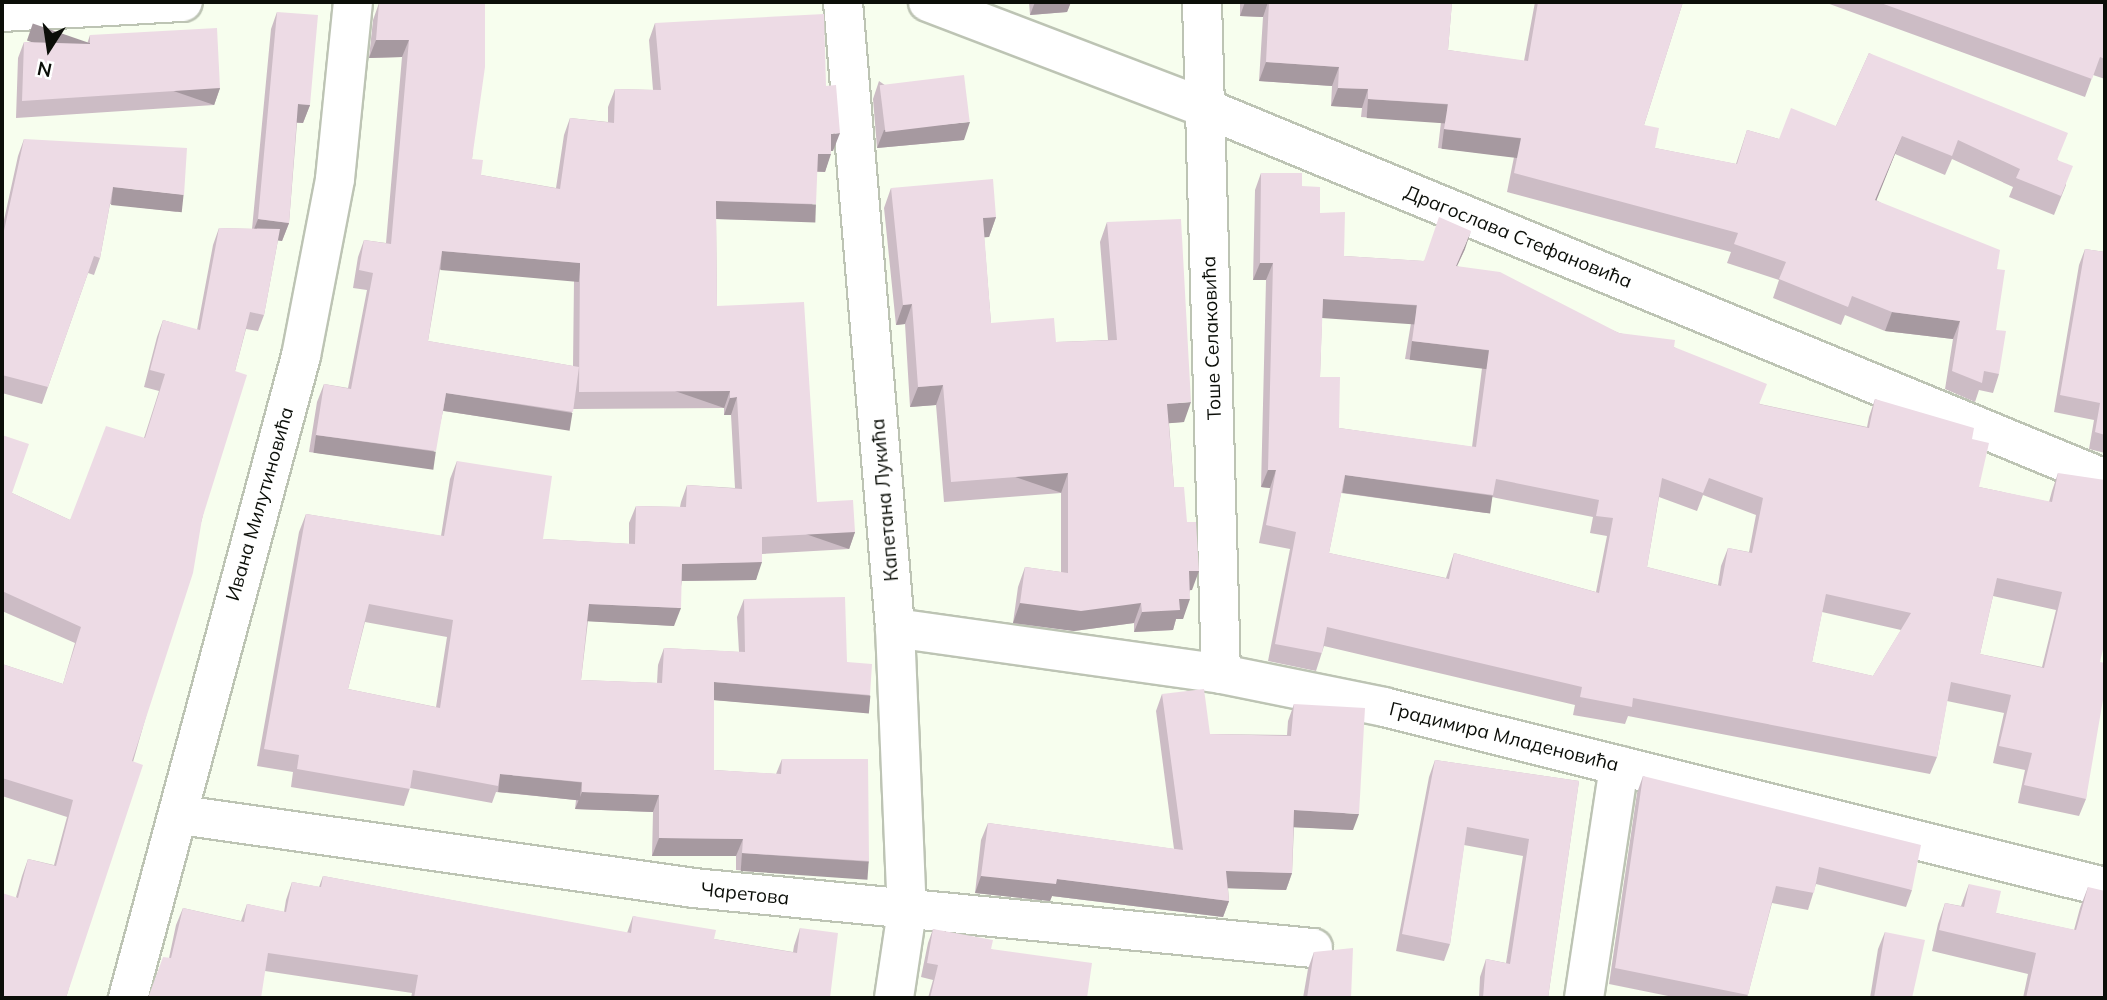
<!DOCTYPE html>
<meta charset="utf-8">
<style>
body{margin:0}
#map{position:relative;width:2107px;height:1000px;overflow:hidden;background:#f7feee;font-family:Mulish,sans-serif}
div>[style]{position:absolute}
.roads{filter:drop-shadow(2px 0 #bdc4b4) drop-shadow(-2px 0 #bdc4b4) drop-shadow(0 2px #bdc4b4) drop-shadow(0 -2px #bdc4b4)}
.minor>*{height:38px;margin:-19px;padding:0 19px;transform-origin:19px;border-radius:19px;background:#fff}
.wall>*{inset:0;background:#ccbcc5}
.shaded-wall>*{inset:0;background:#a699a0;transform-origin:0 0}
.building>*{inset:0;background:#eddbe5;transform-origin:0 0}
span{translate:-50% -50%;white-space:nowrap;text-align:center;line-height:1.15;-webkit-text-stroke:7px #fff;paint-order:stroke}
.street-label{font-size:19px;color:#0b0e08}
.frame{position:absolute;inset:0;border:4px solid #0b0e08;pointer-events:none}
.north{position:absolute;left:14px;top:14px;width:70px;height:70px;-webkit-text-stroke:5px #fff;paint-order:stroke;rotate:192deg;font-size:19px;font-weight:700;line-height:28px;text-align:center;color:#0b0e08}
.north::after{content:'';display:block;margin:auto;width:24px;height:32px;background:#0b0e08;clip-path:polygon(50% 0,100% 100%,50% 72%,0 100%)}
</style>
<div id="map">
<div class="roads">
<div class="minor">
<div style="left:843px;top:2px;width:628px;rotate:85.25deg"></div>
<div style="left:895px;top:628px;width:283px;rotate:87.6deg"></div>
<div style="left:907px;top:911px;width:88px;rotate:98.5deg"></div>
<div style="left:928px;top:2px;width:297px;rotate:20.9deg"></div>
<div style="left:1205px;top:108px;width:973px;rotate:22.4deg"></div>
<div style="left:1202px;top:2px;width:672px;rotate:88.38deg"></div>
<div style="left:2px;top:12px;width:181px;rotate:-3.2deg"></div>
<div style="left:895px;top:628px;width:329px;rotate:8deg"></div>
<div style="left:1221px;top:674px;width:166px;rotate:11.4deg"></div>
<div style="left:1384px;top:707px;width:743px;rotate:14.02deg"></div>
<div style="left:181px;top:815px;width:518px;rotate:8.1deg"></div>
<div style="left:694px;top:888px;width:622px;rotate:5.54deg"></div>
<div style="left:128px;top:998px;width:665px;rotate:-74.92deg"></div>
<div style="left:301px;top:356px;width:180px;rotate:-79.1deg"></div>
<div style="left:335px;top:179px;width:178px;rotate:-84.2deg"></div>
<div style="left:1584px;top:998px;width:235px;rotate:-81.4deg"></div>
</div>
</div>
<div class="wall">
<div style="clip-path:polygon(evenodd,485px 2px,472px 159px,481px 175px,556px 188px,564px 135px,570px 118px,608px 122px,608px 107px,615px 89px,653px 90px,649px 40px,655px 23px,826px 86px,833px 151px,831px 151px,825px 172px,817px 172px,810px 221px,716px 219px,717px 306px,817px 502px,855px 532px,849px 549px,762px 554px,756px 580px,682px 581px,674px 626px,588px 621px,581px 680px,657px 683px,658px 665px,664px 648px,739px 652px,737px 617px,744px 599px,847px 662px,870px 695px,863px 712px,714px 700px,714px 770px,776px 774px,782px 759px,869px 861px,863px 878px,736px 870px,736px 856px,652px 856px,653px 812px,575px 809px,576px 800px,496px 792px,492px 803px,410px 788px,404px 806px,291px 787px,293px 772px,257px 766px,299px 532px,306px 514px,441px 536px,450px 479px,457px 461px,543px 539px,629px 544px,629px 523px,636px 506px,680px 507px,681px 502px,687px 485px,735px 488px,731px 415px,724px 415px,724px 408px,573px 409px,566px 429px,443px 411px,430px 468px,309px 452px,317px 402px,324px 384px,348px 388px,367px 290px,353px 288px,358px 257px,364px 240px,386px 243px,402px 57px,369px 58px,373px 20px,379px 3px,485px 2px,440px 269px,574px 280px,573px 366px,428px 341px,440px 269px,485px 2px,365px 622px,447px 637px,436px 707px,348px 689px,365px 622px)"></div>
<div style="clip-path:polygon(1029px 2px,1071px 2px,1067px 12px,1030px 15px)"></div>
<div style="clip-path:polygon(1240px 2px,1452px 2px,1448px 50px,1524px 61px,1535px 2px,1683px 2px,1644px 125px,1655px 148px,1736px 164px,1747px 130px,1779px 139px,1836px 126px,1869px 53px,2058px 160px,2066px 185px,2054px 215px,2009px 197px,2013px 187px,1952px 159px,1945px 175px,1895px 154px,1876px 200px,1997px 269px,1996px 330px,1999px 374px,1993px 393px,1979px 390px,1975px 402px,1945px 389px,1953px 339px,1885px 331px,1845px 315px,1841px 325px,1773px 298px,1779px 280px,1727px 263px,1731px 252px,1507px 192px,1514px 157px,1438px 148px,1441px 122px,1361px 117px,1362px 108px,1331px 106px,1332px 86px,1259px 81px,1263px 17px,1240px 16px)"></div>
<div style="clip-path:polygon(1824px 2px,2105px 2px,2105px 79px,2093px 75px,2085px 97px)"></div>
<div style="clip-path:polygon(277px 12px,310px 105px,303px 123px,297px 123px,289px 223px,282px 241px,278px 240px,264px 315px,258px 331px,246px 329px,235px 371px,202px 519px,66px 998px,16px 897px,22px 876px,28px 859px,54px 865px,67px 817px,2px 796px,2px 664px,63px 684px,75px 643px,2px 611px,2px 435px,12px 493px,70px 520px,144px 438px,159px 391px,144px 387px,157px 337px,163px 320px,197px 330px,213px 245px,219px 228px,252px 229px,271px 29px)"></div>
<div style="clip-path:polygon(90px 35px,220px 88px,214px 105px,16px 118px,18px 58px,24px 42px,87px 44px)"></div>
<div style="clip-path:polygon(879px 81px,964px 140px,877px 148px,873px 99px)"></div>
<div style="clip-path:polygon(24px 139px,178px 212px,110px 204px,100px 258px,94px 275px,88px 273px,42px 404px,2px 393px,2px 229px,18px 156px)"></div>
<div style="clip-path:polygon(evenodd,1261px 173px,1302px 186px,1320px 213px,1344px 256px,1423px 261px,1465px 249px,1457px 266px,1619px 333px,1674px 347px,1760px 404px,1867px 427px,1869px 417px,1875px 399px,1972px 439px,1979px 487px,2049px 502px,2052px 491px,2058px 473px,2100px 662px,2086px 799px,2079px 816px,2018px 803px,2025px 770px,1993px 763px,2004px 713px,1947px 701px,1937px 757px,1930px 774px,1628px 716px,1625px 724px,1573px 715px,1575px 705px,1324px 646px,1316px 671px,1268px 661px,1290px 549px,1259px 543px,1270px 488px,1261px 487px,1266px 280px,1253px 280px,1255px 190px,1261px 173px,1322px 317px,1411px 323px,1405px 359px,1482px 368px,1472px 447px,1339px 428px,1320px 377px,1322px 317px,1261px 173px,1341px 493px,1486px 513px,1492px 497px,1593px 517px,1590px 533px,1607px 536px,1596px 592px,1454px 553px,1446px 578px,1329px 553px,1341px 493px,1261px 173px,1703px 495px,1756px 515px,1749px 552px,1728px 548px,1721px 566px,1718px 585px,1647px 567px,1659px 497px,1697px 511px,1703px 495px,1261px 173px,1993px 596px,2056px 610px,2042px 667px,1980px 654px,1993px 596px,1261px 173px,1822px 612px,1901px 630px,1873px 676px,1812px 662px,1822px 612px)"></div>
<div style="clip-path:polygon(891px 188px,996px 217px,989px 237px,984px 237px,991px 323px,1056px 342px,1108px 340px,1100px 242px,1107px 222px,1184px 422px,1169px 423px,1174px 487px,1192px 590px,1190px 590px,1183px 619px,1176px 619px,1173px 630px,1134px 632px,1134px 623px,1074px 631px,1013px 623px,1018px 587px,1025px 567px,1061px 572px,1061px 493px,944px 502px,936px 405px,910px 407px,905px 324px,896px 325px,884px 208px)"></div>
<div style="clip-path:polygon(2085px 249px,2105px 252px,2105px 453px,2089px 449px,2094px 420px,2054px 412px,2079px 265px)"></div>
<div style="clip-path:polygon(1162px 694px,1210px 734px,1287px 735px,1288px 721px,1294px 704px,1353px 830px,1294px 827px,1292px 873px,1286px 890px,1228px 888px,1229px 901px,1223px 917px,1052px 896px,1050px 901px,975px 893px,981px 840px,988px 823px,1174px 849px,1156px 711px)"></div>
<div style="clip-path:polygon(1435px 760px,1579px 781px,1548px 998px,1479px 998px,1480px 977px,1486px 959px,1506px 963px,1523px 856px,1464px 845px,1450px 944px,1444px 961px,1396px 951px,1429px 777px)"></div>
<div style="clip-path:polygon(1643px 776px,1912px 890px,1906px 907px,1816px 884px,1808px 910px,1772px 903px,1747px 998px,1678px 998px,1609px 984px,1637px 793px)"></div>
<div style="clip-path:polygon(323px 876px,627px 933px,633px 916px,714px 939px,793px 952px,794px 946px,800px 928px,830px 998px,411px 998px,412px 993px,265px 971px,169px 958px,176px 925px,183px 908px,241px 921px,247px 904px,284px 912px,286px 900px,292px 882px,319px 887px)"></div>
<div style="clip-path:polygon(1969px 884px,1996px 913px,2074px 930px,2080px 908px,2088px 887px,2105px 998px,2023px 998px,2028px 974px,1932px 951px,1938px 924px,1945px 903px,1961px 906px)"></div>
<div style="clip-path:polygon(933px 929px,991px 949px,1087px 998px,928px 998px,933px 980px,921px 977px,928px 943px)"></div>
<div style="clip-path:polygon(1885px 932px,1912px 998px,1870px 998px,1878px 949px)"></div>
<div style="clip-path:polygon(1314px 952px,1351px 998px,1303px 998px,1308px 969px)"></div>
</div>
<div class="shaded-wall">
<div style="clip-path:polygon(1035px 2px,1071px 2px,1067px 12px,1030px 15px)"></div>
<div style="clip-path:polygon(1245px 2px,1268px 2px,1263px 17px,1240px 16px)"></div>
<div style="clip-path:polygon(376px 40px,409px 40px,402px 57px,369px 58px)"></div>
<div style="clip-path:polygon(1266px 62px,1339px 67px,1332px 86px,1259px 81px)"></div>
<div style="left:220px;top:88px;width:18px;height:198px;rotate:109deg"></div>
<div style="clip-path:polygon(1338px 88px,1368px 89px,1362px 108px,1331px 106px)"></div>
<div style="left:1368px;top:99px;width:80px;height:19px;rotate:4deg"></div>
<div style="clip-path:polygon(298px 104px,310px 105px,303px 123px,292px 122px)"></div>
<div style="clip-path:polygon(970px 122px,964px 140px,877px 148px,884px 130px)"></div>
<div style="left:1444px;top:129px;width:78px;height:20px;rotate:7deg"></div>
<div style="clip-path:polygon(840px 133px,833px 151px,825px 151px,831px 134px)"></div>
<div style="clip-path:polygon(1902px 136px,1895px 154px,1869px 219px,1875px 200px)"></div>
<div style="clip-path:polygon(818px 154px,831px 154px,825px 172px,812px 171px)"></div>
<div style="left:113px;top:187px;width:71px;height:18px;rotate:6deg"></div>
<div style="left:716px;top:201px;width:100px;height:18px;rotate:2deg"></div>
<div style="clip-path:polygon(996px 217px,989px 237px,976px 238px,983px 218px)"></div>
<div style="clip-path:polygon(258px 219px,289px 223px,282px 241px,251px 237px)"></div>
<div style="clip-path:polygon(1471px 231px,1465px 249px,1449px 283px,1456px 266px)"></div>
<div style="left:442px;top:251px;width:139px;height:19px;rotate:5deg"></div>
<div style="clip-path:polygon(1260px 263px,1273px 263px,1266px 280px,1253px 280px)"></div>
<div style="left:1323px;top:299px;width:94px;height:19px;rotate:4deg"></div>
<div style="clip-path:polygon(912px 304px,905px 324px,896px 325px,903px 305px)"></div>
<div style="clip-path:polygon(1892px 312px,1960px 321px,1953px 339px,1885px 331px)"></div>
<div style="left:1412px;top:341px;width:78px;height:19px;rotate:7deg"></div>
<div style="clip-path:polygon(943px 385px,936px 405px,910px 407px,918px 387px)"></div>
<div style="left:730px;top:391px;width:18px;height:151px;rotate:109deg"></div>
<div style="left:446px;top:393px;width:128px;height:18px;rotate:9deg"></div>
<div style="clip-path:polygon(737px 397px,731px 415px,724px 415px,730px 398px)"></div>
<div style="clip-path:polygon(1191px 402px,1184px 422px,1160px 424px,1167px 404px)"></div>
<div style="left:316px;top:435px;width:121px;height:18px;rotate:8deg"></div>
<div style="clip-path:polygon(1268px 470px,1276px 470px,1270px 488px,1261px 487px)"></div>
<div style="left:1068px;top:473px;width:21px;height:117px;rotate:109deg"></div>
<div style="left:1345px;top:475px;width:149px;height:18px;rotate:8deg"></div>
<div style="left:855px;top:532px;width:18px;height:93px;rotate:109deg"></div>
<div style="clip-path:polygon(762px 562px,756px 580px,676px 581px,682px 564px)"></div>
<div style="clip-path:polygon(1189px 571px,1199px 571px,1192px 590px,1182px 591px)"></div>
<div style="clip-path:polygon(1179px 599px,1190px 599px,1183px 619px,1176px 619px,1173px 630px,1134px 632px,1142px 612px)"></div>
<div style="clip-path:polygon(1020px 603px,1141px 603px,1134px 623px,1074px 631px,1013px 623px)"></div>
<div style="clip-path:polygon(589px 604px,681px 608px,674px 626px,583px 621px)"></div>
<div style="left:714px;top:682px;width:157px;height:18px;rotate:5deg"></div>
<div style="left:500px;top:774px;width:82px;height:18px;rotate:6deg"></div>
<div style="clip-path:polygon(582px 792px,659px 795px,653px 812px,575px 809px)"></div>
<div style="clip-path:polygon(1294px 810px,1359px 814px,1353px 830px,1288px 827px)"></div>
<div style="clip-path:polygon(659px 838px,743px 839px,736px 856px,652px 856px)"></div>
<div style="left:742px;top:853px;width:127px;height:18px;rotate:4deg"></div>
<div style="clip-path:polygon(1226px 871px,1292px 873px,1286px 890px,1220px 888px)"></div>
<div style="clip-path:polygon(981px 876px,1057px 879px,1229px 901px,1223px 917px,1052px 896px,1050px 901px,975px 893px)"></div>
</div>
<div class="building">
<div style="clip-path:polygon(evenodd,485px 2px,485px 67px,472px 159px,483px 160px,481px 175px,560px 189px,570px 118px,614px 123px,615px 89px,661px 90px,655px 23px,824px 14px,826px 86px,836px 85px,840px 133px,831px 134px,831px 154px,818px 154px,816px 204px,716px 201px,717px 306px,804px 302px,817px 502px,853px 500px,855px 532px,762px 537px,762px 562px,682px 564px,681px 608px,589px 604px,581px 680px,662px 683px,664px 648px,745px 652px,744px 599px,845px 597px,847px 662px,872px 664px,870px 695px,714px 682px,714px 770px,781px 774px,782px 759px,868px 759px,869px 861px,742px 853px,743px 839px,659px 838px,659px 795px,582px 792px,582px 782px,500px 774px,498px 786px,413px 770px,410px 789px,297px 769px,299px 755px,264px 749px,306px 514px,444px 536px,457px 461px,552px 476px,543px 539px,635px 544px,636px 506px,686px 507px,687px 485px,742px 489px,737px 397px,730px 398px,730px 391px,579px 392px,580px 263px,442px 251px,428px 341px,579px 367px,573px 412px,446px 393px,436px 451px,316px 435px,324px 384px,351px 389px,373px 273px,359px 270px,364px 240px,391px 244px,409px 40px,376px 40px,379px 3px,485px 2px,369px 604px,453px 620px,440px 708px,348px 689px,369px 604px)"></div>
<div style="clip-path:polygon(1269px 2px,1452px 2px,1448px 50px,1528px 61px,1538px 2px,1683px 2px,1644px 125px,1659px 128px,1655px 148px,1737px 164px,1747px 130px,1779px 139px,1791px 108px,1836px 126px,1869px 53px,2068px 133px,2057px 160px,2073px 166px,2061px 196px,2016px 178px,2020px 169px,1958px 140px,1952px 156px,1902px 136px,1875px 200px,2000px 250px,1997px 269px,2005px 270px,1996px 330px,2006px 331px,1999px 374px,1984px 371px,1982px 383px,1952px 371px,1960px 321px,1892px 312px,1852px 296px,1848px 307px,1779px 279px,1786px 262px,1734px 244px,1738px 233px,1514px 173px,1521px 138px,1444px 129px,1448px 104px,1368px 99px,1368px 89px,1338px 88px,1339px 67px,1266px 62px)"></div>
<div style="clip-path:polygon(1878px 2px,2105px 2px,2105px 59px,2100px 57px,2092px 79px)"></div>
<div style="clip-path:polygon(277px 12px,318px 15px,310px 105px,298px 104px,289px 223px,258px 219px)"></div>
<div style="clip-path:polygon(217px 28px,220px 88px,22px 101px,24px 42px,90px 44px,90px 35px)"></div>
<div style="left:964px;top:75px;width:47px;height:85px;rotate:83deg"></div>
<div style="clip-path:polygon(24px 139px,187px 148px,184px 195px,113px 187px,100px 258px,94px 256px,48px 387px,2px 375px,2px 240px)"></div>
<div style="clip-path:polygon(evenodd,1261px 173px,1302px 173px,1302px 186px,1320px 187px,1320px 213px,1345px 212px,1344px 256px,1424px 261px,1439px 217px,1471px 231px,1456px 266px,1500px 272px,1619px 333px,1675px 340px,1674px 347px,1767px 384px,1759px 404px,1869px 428px,1875px 399px,1974px 428px,1972px 439px,1989px 443px,1979px 487px,2052px 502px,2058px 473px,2105px 480px,2105px 641px,2100px 662px,2105px 663px,2105px 688px,2086px 799px,2024px 785px,2032px 753px,1999px 746px,2011px 695px,1951px 682px,1937px 757px,1633px 698px,1632px 707px,1580px 697px,1582px 687px,1327px 627px,1322px 653px,1275px 644px,1296px 532px,1266px 525px,1276px 470px,1268px 470px,1273px 263px,1260px 263px,1261px 173px,1323px 299px,1417px 305px,1412px 341px,1489px 350px,1476px 447px,1339px 428px,1340px 377px,1320px 377px,1323px 299px,1261px 173px,1345px 475px,1493px 495px,1496px 479px,1599px 500px,1596px 516px,1613px 518px,1599px 593px,1454px 553px,1449px 579px,1329px 553px,1345px 475px,1261px 173px,1662px 478px,1703px 493px,1709px 478px,1763px 498px,1752px 553px,1728px 548px,1721px 586px,1647px 567px,1662px 478px,1261px 173px,1997px 578px,2062px 592px,2044px 668px,1980px 654px,1997px 578px,1261px 173px,1826px 594px,1911px 613px,1873px 676px,1812px 662px,1826px 594px)"></div>
<div style="clip-path:polygon(993px 179px,996px 217px,983px 218px,991px 323px,1054px 318px,1056px 342px,1117px 340px,1107px 222px,1181px 219px,1191px 402px,1167px 404px,1174px 487px,1184px 487px,1187px 522px,1196px 522px,1199px 571px,1189px 571px,1190px 599px,1179px 599px,1180px 610px,1142px 612px,1141px 603px,1081px 611px,1020px 603px,1025px 567px,1068px 573px,1068px 473px,951px 482px,943px 385px,918px 387px,912px 304px,903px 305px,891px 188px)"></div>
<div style="clip-path:polygon(219px 228px,280px 229px,264px 315px,250px 312px,235px 371px,247px 375px,202px 519px,193px 573px,132px 761px,143px 765px,66px 998px,2px 998px,2px 893px,18px 898px,28px 859px,56px 866px,73px 800px,2px 778px,2px 664px,63px 684px,81px 627px,2px 591px,2px 435px,29px 444px,12px 493px,70px 520px,106px 426px,145px 438px,165px 374px,150px 370px,163px 320px,200px 330px)"></div>
<div style="clip-path:polygon(2085px 249px,2105px 252px,2105px 435px,2095px 432px,2100px 403px,2060px 395px)"></div>
<div style="clip-path:polygon(1204px 689px,1210px 734px,1291px 736px,1294px 704px,1365px 708px,1359px 814px,1294px 810px,1292px 873px,1226px 871px,1229px 901px,1057px 879px,1056px 884px,981px 876px,988px 823px,1183px 850px,1162px 694px)"></div>
<div style="clip-path:polygon(1435px 760px,1579px 781px,1548px 998px,1483px 998px,1486px 959px,1510px 964px,1529px 839px,1467px 827px,1450px 944px,1402px 934px)"></div>
<div style="clip-path:polygon(1643px 776px,1921px 845px,1912px 890px,1819px 867px,1814px 893px,1776px 886px,1748px 995px,1615px 968px)"></div>
<div style="clip-path:polygon(323px 876px,631px 933px,633px 916px,716px 930px,714px 939px,797px 953px,800px 928px,838px 933px,830px 998px,414px 998px,418px 975px,268px 953px,261px 998px,148px 998px,163px 957px,171px 958px,183px 908px,244px 922px,247px 904px,286px 912px,292px 882px,321px 887px)"></div>
<div style="clip-path:polygon(1969px 884px,2001px 891px,1996px 913px,2076px 930px,2088px 887px,2105px 891px,2105px 998px,2026px 998px,2036px 953px,1939px 930px,1945px 903px,1964px 907px)"></div>
<div style="clip-path:polygon(933px 929px,993px 940px,991px 949px,1092px 963px,1087px 998px,930px 998px,938px 965px,927px 963px)"></div>
<div style="clip-path:polygon(1885px 932px,1925px 940px,1912px 998px,1874px 998px)"></div>
<div style="clip-path:polygon(1353px 948px,1351px 998px,1307px 998px,1314px 952px)"></div>
</div>
<div class="street-label">
<span style="left:1518px;top:237px;rotate:22deg">Драгослава Стефановића</span>
<span style="left:1212px;top:338px;rotate:-92deg">Тоше Селаковића</span>
<span style="left:885px;top:500px;rotate:-95deg">Капетана Лукића</span>
<span style="left:260px;top:504px;rotate:-74deg">Ивана Милутиновића</span>
<span style="left:1504px;top:737px;rotate:14deg">Градимира Младеновића</span>
<span style="left:745px;top:894px;rotate:6deg">Чаретова</span>
</div>
<div class="frame"></div>
<div class="north">N</div>
</div>
